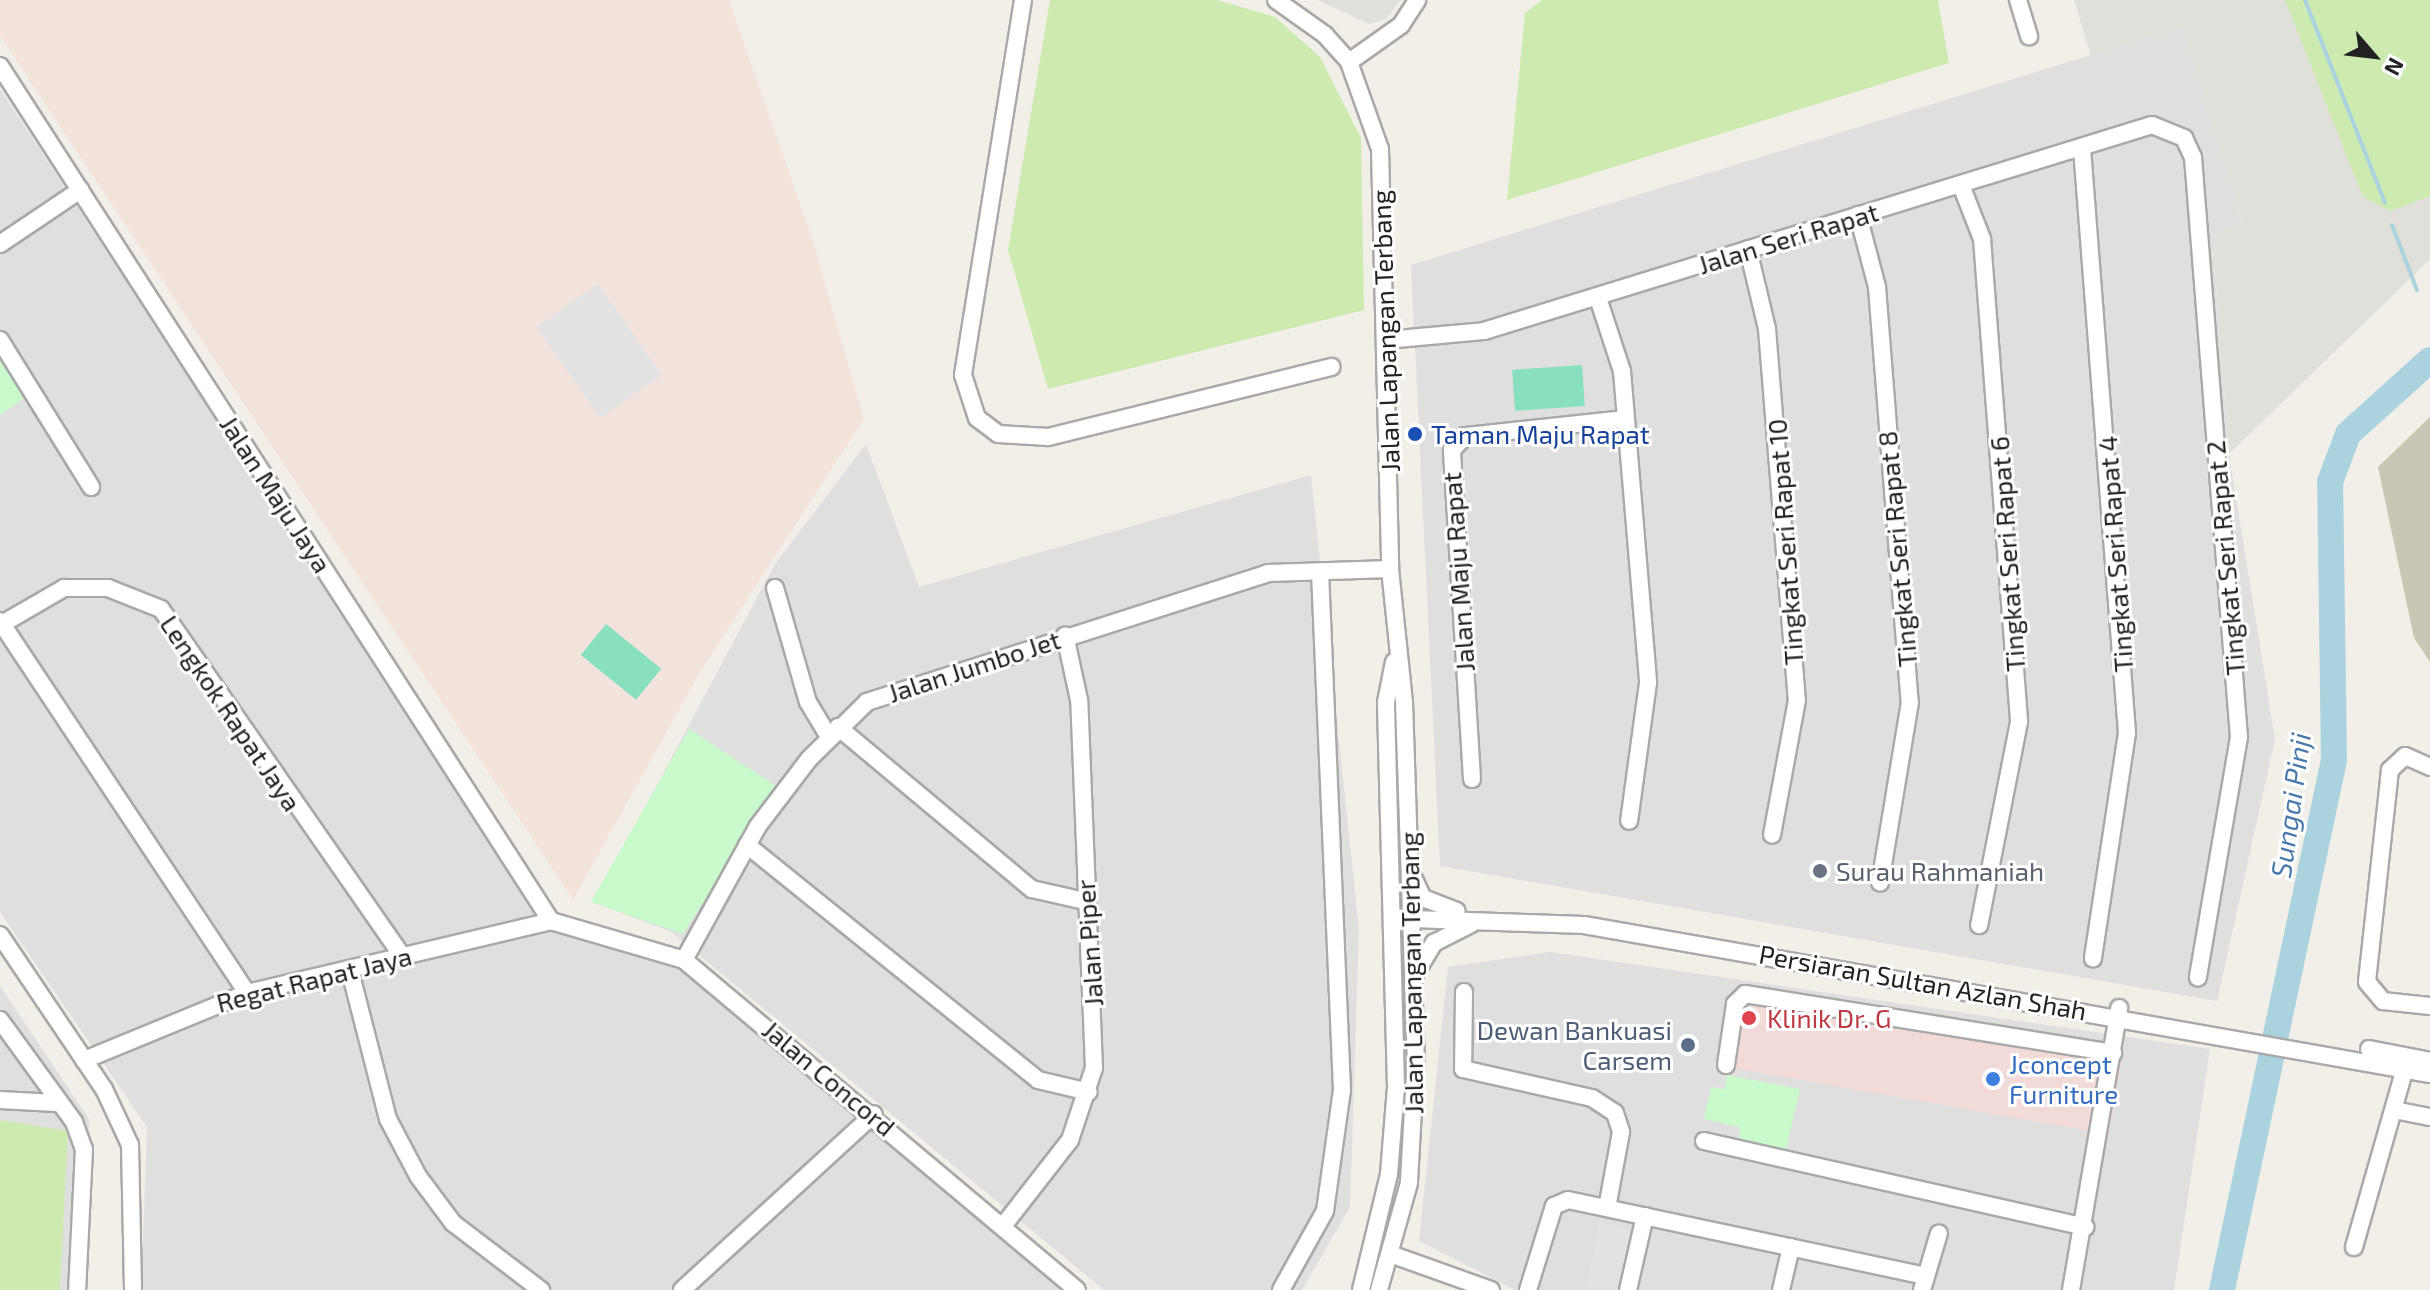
<!DOCTYPE html>
<style>
body{margin:0}
#map{position:relative;width:2430px;height:1290px;overflow:hidden;background:#f2efe9;font-family:"Exo 2",sans-serif}
div>[style]{position:absolute}
.residential>*{inset:0;background:#e0dfdf}
.commercial>*{inset:0;background:#f2dad9;transform-origin:0 0}
.military>*{inset:0;background:#f3e3dd}
.airport>*{inset:0;background:#e1dfda}
.construction>*{inset:0;background:#c7c7b4}
.grass>*{inset:0;background:#cdebb0}
.park>*{inset:0;background:#c8facc}
.pitch>*{inset:0;background:#88e0be;transform-origin:0 0}
.parking>*{inset:0;background:#e2e2e2;transform-origin:0 0}
.stream>*{height:4px;margin:-2px;padding:0 2px;transform-origin:2px;border-radius:2px;background:#aad3df}
.river>*{height:26px;margin:-13px;padding:0 13px;transform-origin:13px;border-radius:13px;background:#aad3df}
.roads{filter:drop-shadow(2px 0 #a9a9a9) drop-shadow(-2px 0 #a9a9a9) drop-shadow(0 2px #a9a9a9) drop-shadow(0 -2px #a9a9a9)}
.minor>*{height:16px;margin:-8px;padding:0 8px;transform-origin:8px;border-radius:8px;background:#fff}
.dots>*{width:22px;height:22px;translate:-50% -50%;box-sizing:border-box;border:4px solid #fff;border-radius:50%}
span{translate:-50% -50%;white-space:nowrap;text-align:center;line-height:1.15;-webkit-text-stroke:6px #fff;paint-order:stroke}
.street-label{font-size:26px;color:#222}
.transit-label{font-size:26px;color:#164399}
.left{translate:0 -50%;text-align:left}
.worship-label{font-size:26px;color:#5b616d}
.health-label{font-size:26px;color:#be3a42}
.service-label{font-size:26px;color:#4e5e75}
.right{translate:-100% -50%;text-align:right}
.shop-label{font-size:26px;color:#366cbe}
.water-label{font-size:28px;color:#4a7aab;font-style:italic}
.north{position:absolute;left:2334px;top:16px;width:80px;height:80px;-webkit-text-stroke:6px #fff;paint-order:stroke;rotate:118deg;font-size:22px;font-weight:700;line-height:32px;text-align:center;color:#222}
.north::after{content:'';display:block;margin:auto;width:28px;height:36px;background:#222;clip-path:polygon(50% 0,100% 100%,50% 72%,0 100%)}
</style>
<div id="map">
<div class="residential">
<div style="clip-path:polygon(2182px 27px,2242px 223px,2213px 250px,2229px 454px,2275px 739px,2217px 1001px,1440px 866px,1411px 265px)"></div>
<div style="clip-path:polygon(0 89px,543px 915px,679px 965px,1065px 1290px,141px 1290px,147px 1127px,0 912px)"></div>
<div style="clip-path:polygon(866px 444px,919px 587px,1311px 475px,1359px 930px,1350px 1207px,1302px 1290px,1104px 1290px,670px 931px,594px 903px,775px 564px)"></div>
<div style="clip-path:polygon(1550px 952px,2210px 1049px,2174px 1290px,1515px 1290px,1419px 1241px,1448px 967px)"></div>
<div style="clip-path:polygon(0 986px,89px 1119px,84px 1290px,0 1290px)"></div>
</div>
<div class="commercial">
<div style="left:1740px;top:992px;width:388px;height:76px;rotate:10deg"></div>
</div>
<div class="military">
<div style="clip-path:polygon(0 0,729px 0,812px 238px,864px 419px,700px 672px,573px 900px,0 36px)"></div>
</div>
<div class="airport">
<div style="clip-path:polygon(1318px 0,1401px 0,1386px 19px,1369px 24px)"></div>
<div style="clip-path:polygon(2074px 0,2430px 0,2430px 259px,2229px 454px,2213px 250px,2226px 227px,2242px 223px,2182px 28px,2091px 56px)"></div>
</div>
<div class="construction">
<div style="clip-path:polygon(2430px 417px,2430px 662px,2414px 638px,2378px 467px)"></div>
</div>
<div class="grass">
<div style="clip-path:polygon(1050px 0,1217px 0,1275px 17px,1320px 57px,1361px 138px,1364px 310px,1048px 389px,1008px 250px)"></div>
<div style="clip-path:polygon(1542px 0,1938px 0,1949px 63px,1507px 200px,1525px 13px)"></div>
<div style="clip-path:polygon(2285px 0,2430px 0,2430px 196px,2391px 211px,2363px 197px)"></div>
<div style="clip-path:polygon(0 1120px,68px 1131px,60px 1290px,0 1290px)"></div>
</div>
<div class="park">
<div style="clip-path:polygon(0 356px,27px 396px,0 415px)"></div>
<div style="clip-path:polygon(689px 729px,776px 786px,683px 934px,591px 902px)"></div>
<div style="clip-path:polygon(1727px 1075px,1800px 1089px,1786px 1149px,1739px 1140px,1740px 1127px,1704px 1119px,1711px 1087px,1725px 1089px)"></div>
</div>
<div class="pitch">
<div style="left:1582px;top:365px;width:41px;height:70px;rotate:86deg"></div>
<div style="left:606px;top:624px;width:71px;height:40px;rotate:39deg"></div>
</div>
<div class="parking">
<div style="left:598px;top:284px;width:111px;height:75px;rotate:55deg"></div>
<div style="clip-path:polygon(1600px 1222px,1633px 1232px,1620px 1290px,1586px 1290px)"></div>
</div>
<div class="stream">
<div style="left:2305px;top:0;width:218px;rotate:68.5deg"></div>
<div style="left:2392px;top:225px;width:70px;rotate:69deg"></div>
</div>
<div class="river">
<div style="left:2222px;top:1290px;width:542px;rotate:-78.07deg"></div>
<div style="left:2334px;top:760px;width:278px;rotate:-90.8deg"></div>
<div style="left:2330px;top:482px;width:51px;rotate:-69.4deg"></div>
<div style="left:2348px;top:434px;width:110px;rotate:-42.1deg"></div>
</div>
<div class="roads">
<div class="minor">
<div style="left:1023px;top:0;width:380px;rotate:99.1deg"></div>
<div style="left:963px;top:375px;width:45px;rotate:72deg"></div>
<div style="left:977px;top:418px;width:26px;rotate:37deg"></div>
<div style="left:998px;top:434px;width:50px;rotate:3.4deg"></div>
<div style="left:1048px;top:437px;width:292px;rotate:-13.9deg"></div>
<div style="left:1276px;top:0;width:60px;rotate:35.5deg"></div>
<div style="left:1325px;top:35px;width:36px;rotate:48deg"></div>
<div style="left:1349px;top:62px;width:92px;rotate:70.4deg"></div>
<div style="left:1380px;top:149px;width:420px;rotate:88.6deg"></div>
<div style="left:1390px;top:569px;width:134px;rotate:84deg"></div>
<div style="left:1404px;top:702px;width:354px;rotate:88.1deg"></div>
<div style="left:1416px;top:1056px;width:127px;rotate:93.2deg"></div>
<div style="left:1409px;top:1183px;width:111px;rotate:105.7deg"></div>
<div style="left:2018px;top:0;width:38px;rotate:73deg"></div>
<div style="left:1349px;top:62px;width:64px;rotate:-35.4deg"></div>
<div style="left:1401px;top:25px;width:30px;rotate:-57deg"></div>
<div style="left:0;top:66px;width:1017px;rotate:57.2deg"></div>
<div style="left:2082px;top:148px;width:587px;rotate:85.6deg"></div>
<div style="left:2127px;top:733px;width:228px;rotate:98.6deg"></div>
<div style="left:1961px;top:185px;width:58px;rotate:68.7deg"></div>
<div style="left:1982px;top:239px;width:484px;rotate:85.6deg"></div>
<div style="left:2019px;top:722px;width:207px;rotate:101.1deg"></div>
<div style="left:1858px;top:215px;width:74px;rotate:75.2deg"></div>
<div style="left:1877px;top:287px;width:416px;rotate:85.5deg"></div>
<div style="left:1910px;top:702px;width:183px;rotate:99.4deg"></div>
<div style="left:0;top:244px;width:97px;rotate:-34deg"></div>
<div style="left:1748px;top:249px;width:82px;rotate:76.6deg"></div>
<div style="left:1767px;top:329px;width:372px;rotate:85.4deg"></div>
<div style="left:1797px;top:700px;width:137px;rotate:100.5deg"></div>
<div style="left:1598px;top:298px;width:77px;rotate:71.8deg"></div>
<div style="left:1622px;top:371px;width:313px;rotate:85.2deg"></div>
<div style="left:1648px;top:683px;width:139px;rotate:97.8deg"></div>
<div style="left:0;top:340px;width:173px;rotate:58.2deg"></div>
<div style="left:1386px;top:340px;width:98px;rotate:-5.2deg"></div>
<div style="left:1484px;top:331px;width:699px;rotate:-17.14deg"></div>
<div style="left:2152px;top:125px;width:35px;rotate:22deg"></div>
<div style="left:2184px;top:138px;width:21px;rotate:65deg"></div>
<div style="left:2193px;top:157px;width:582px;rotate:85.47deg"></div>
<div style="left:2239px;top:737px;width:244px;rotate:99.7deg"></div>
<div style="left:775px;top:588px;width:119px;rotate:73.9deg"></div>
<div style="left:808px;top:702px;width:41px;rotate:59deg"></div>
<div style="left:0;top:621px;width:447px;rotate:56.4deg"></div>
<div style="left:2px;top:624px;width:72px;rotate:-30.1deg"></div>
<div style="left:64px;top:588px;width:44px"></div>
<div style="left:108px;top:588px;width:57px;rotate:21.6deg"></div>
<div style="left:161px;top:609px;width:424px;rotate:55.2deg"></div>
<div style="left:838px;top:727px;width:253px;rotate:39.9deg"></div>
<div style="left:1032px;top:889px;width:54px;rotate:12.8deg"></div>
<div style="left:2430px;top:767px;width:27px;rotate:-156deg"></div>
<div style="left:2405px;top:756px;width:21px;rotate:137deg"></div>
<div style="left:2390px;top:770px;width:213px;rotate:96.2deg"></div>
<div style="left:2367px;top:982px;width:25px;rotate:50deg"></div>
<div style="left:2383px;top:1001px;width:47px;rotate:6.1deg"></div>
<div style="left:1472px;top:779px;width:330px;rotate:-93.5deg"></div>
<div style="left:1452px;top:450px;width:19px;rotate:-47deg"></div>
<div style="left:1465px;top:436px;width:160px;rotate:-6.1deg"></div>
<div style="left:747px;top:845px;width:374px;rotate:38.9deg"></div>
<div style="left:1038px;top:1080px;width:52px;rotate:13.2deg"></div>
<div style="left:1413px;top:877px;width:23px;rotate:65deg"></div>
<div style="left:1423px;top:898px;width:36px;rotate:21deg"></div>
<div style="left:1412px;top:919px;width:172px;rotate:2deg"></div>
<div style="left:1584px;top:925px;width:859px;rotate:9.99deg"></div>
<div style="left:0;top:935px;width:186px;rotate:56deg"></div>
<div style="left:104px;top:1089px;width:62px;rotate:65.1deg"></div>
<div style="left:130px;top:1145px;width:145px;rotate:88.8deg"></div>
<div style="left:684px;top:960px;width:153px;rotate:-61.1deg"></div>
<div style="left:758px;top:826px;width:84px;rotate:-52.7deg"></div>
<div style="left:809px;top:759px;width:81px;rotate:-44.5deg"></div>
<div style="left:867px;top:702px;width:421px;rotate:-17.8deg"></div>
<div style="left:1268px;top:573px;width:122px;rotate:-1.9deg"></div>
<div style="left:350px;top:971px;width:153px;rotate:75.6deg"></div>
<div style="left:388px;top:1119px;width:64px;rotate:62.2deg"></div>
<div style="left:418px;top:1176px;width:59px;rotate:53.3deg"></div>
<div style="left:453px;top:1223px;width:111px;rotate:37.3deg"></div>
<div style="left:1414px;top:976px;width:39px;rotate:-59deg"></div>
<div style="left:1434px;top:943px;width:42px;rotate:-27.2deg"></div>
<div style="left:1464px;top:992px;width:77px;rotate:90.7deg"></div>
<div style="left:1463px;top:1069px;width:132px;rotate:12.7deg"></div>
<div style="left:1592px;top:1098px;width:27px;rotate:33deg"></div>
<div style="left:1615px;top:1113px;width:20px;rotate:72deg"></div>
<div style="left:1621px;top:1132px;width:77px;rotate:100.4deg"></div>
<div style="left:0;top:1020px;width:126px;rotate:54deg"></div>
<div style="left:74px;top:1122px;width:29px;rotate:70deg"></div>
<div style="left:84px;top:1149px;width:141px;rotate:92.8deg"></div>
<div style="left:2369px;top:1049px;width:62px;rotate:11.1deg"></div>
<div style="left:84px;top:1060px;width:176px;rotate:-22.3deg"></div>
<div style="left:247px;top:993px;width:312px;rotate:-13.3deg"></div>
<div style="left:551px;top:921px;width:139px;rotate:16.3deg"></div>
<div style="left:684px;top:960px;width:513px;rotate:40.02deg"></div>
<div style="left:1726px;top:1065px;width:62px;rotate:-81.6deg"></div>
<div style="left:1735px;top:1004px;width:14px;rotate:-45deg"></div>
<div style="left:1745px;top:994px;width:373px;rotate:9.1deg"></div>
<div style="left:0;top:1100px;width:56px;rotate:3.1deg"></div>
<div style="left:2394px;top:1110px;width:37px;rotate:11deg"></div>
<div style="left:1704px;top:1141px;width:391px;rotate:12.7deg"></div>
<div style="left:1003px;top:1226px;width:109px;rotate:-52.1deg"></div>
<div style="left:1070px;top:1140px;width:76px;rotate:-71.6deg"></div>
<div style="left:1094px;top:1068px;width:368px;rotate:-92.3deg"></div>
<div style="left:1079px;top:700px;width:66px;rotate:-102.2deg"></div>
<div style="left:2354px;top:1247px;width:197px;rotate:-74.1deg"></div>
<div style="left:1393px;top:1255px;width:104px;rotate:19.7deg"></div>
<div style="left:682px;top:1290px;width:260px;rotate:-42.5deg"></div>
<div style="left:1281px;top:1290px;width:90px;rotate:-60.9deg"></div>
<div style="left:1325px;top:1211px;width:122px;rotate:-82deg"></div>
<div style="left:1342px;top:1090px;width:519px;rotate:-92.43deg"></div>
<div style="left:1361px;top:1290px;width:119px;rotate:-76.4deg"></div>
<div style="left:1389px;top:1174px;width:87px;rotate:-85.4deg"></div>
<div style="left:1396px;top:1087px;width:385px;rotate:-91.5deg"></div>
<div style="left:1386px;top:702px;width:41px;rotate:-78.7deg"></div>
<div style="left:1528px;top:1290px;width:88px;rotate:-72.8deg"></div>
<div style="left:1554px;top:1206px;width:15px;rotate:-23deg"></div>
<div style="left:1568px;top:1200px;width:365px;rotate:12deg"></div>
<div style="left:1628px;top:1290px;width:76px;rotate:-77.1deg"></div>
<div style="left:1781px;top:1290px;width:44px;rotate:-76.9deg"></div>
<div style="left:1922px;top:1290px;width:59px;rotate:-73.4deg"></div>
<div style="left:2071px;top:1290px;width:286px;rotate:-80.3deg"></div>
</div>
</div>
<div class="dots">
<div style="left:1415px;top:434px;background:#1a4fb4"></div>
<div style="left:1820px;top:871px;background:#6b7280"></div>
<div style="left:1749px;top:1018px;background:#e0444e"></div>
<div style="left:1688px;top:1045px;background:#5c6f8a"></div>
<div style="left:1993px;top:1079px;background:#3f7fe0"></div>
</div>
<div class="street-label">
<span style="left:1788px;top:238px;rotate:-17deg">Jalan Seri Rapat</span>
<span style="left:1385px;top:331px;rotate:-92deg">Jalan Lapangan Terbang</span>
<span style="left:276px;top:494px;rotate:57deg">Jalan Maju Jaya</span>
<span style="left:1785px;top:542px;rotate:-94deg">Tingkat Seri Rapat 10</span>
<span style="left:1897px;top:549px;rotate:-95deg">Tingkat Seri Rapat 8</span>
<span style="left:2007px;top:554px;rotate:-94deg">Tingkat Seri Rapat 6</span>
<span style="left:2115px;top:554px;rotate:-94deg">Tingkat Seri Rapat 4</span>
<span style="left:2225px;top:558px;rotate:-95deg">Tingkat Seri Rapat 2</span>
<span style="left:1458px;top:572px;rotate:-94deg">Jalan Maju Rapat</span>
<span style="left:974px;top:666px;rotate:-18deg">Jalan Jumbo Jet</span>
<span style="left:231px;top:713px;rotate:56deg">Lengkok Rapat Jaya</span>
<span style="left:1089px;top:943px;rotate:-94deg">Jalan Piper</span>
<span style="left:1411px;top:973px;rotate:-91deg">Jalan Lapangan Terbang</span>
<span style="left:314px;top:979px;rotate:-14deg">Regat Rapat Jaya</span>
<span style="left:1923px;top:982px;rotate:10deg">Persiaran Sultan Azlan Shah</span>
<span style="left:829px;top:1078px;rotate:40deg">Jalan Concord</span>
</div>
<div class="transit-label">
<span class="left" style="left:1431px;top:434px">Taman Maju Rapat</span>
</div>
<div class="worship-label">
<span class="left" style="left:1836px;top:871px">Surau Rahmaniah</span>
</div>
<div class="health-label">
<span class="left" style="left:1767px;top:1018px">Klinik Dr. G</span>
</div>
<div class="service-label">
<span class="right" style="left:1672px;top:1045px">Dewan Bankuasi<br>Carsem</span>
</div>
<div class="shop-label">
<span class="left" style="left:2009px;top:1079px">Jconcept<br>Furniture</span>
</div>
<div class="water-label">
<span style="left:2290px;top:805px;rotate:-82deg">Sungai Pinji</span>
</div>
<div class="north">N</div>
</div>
